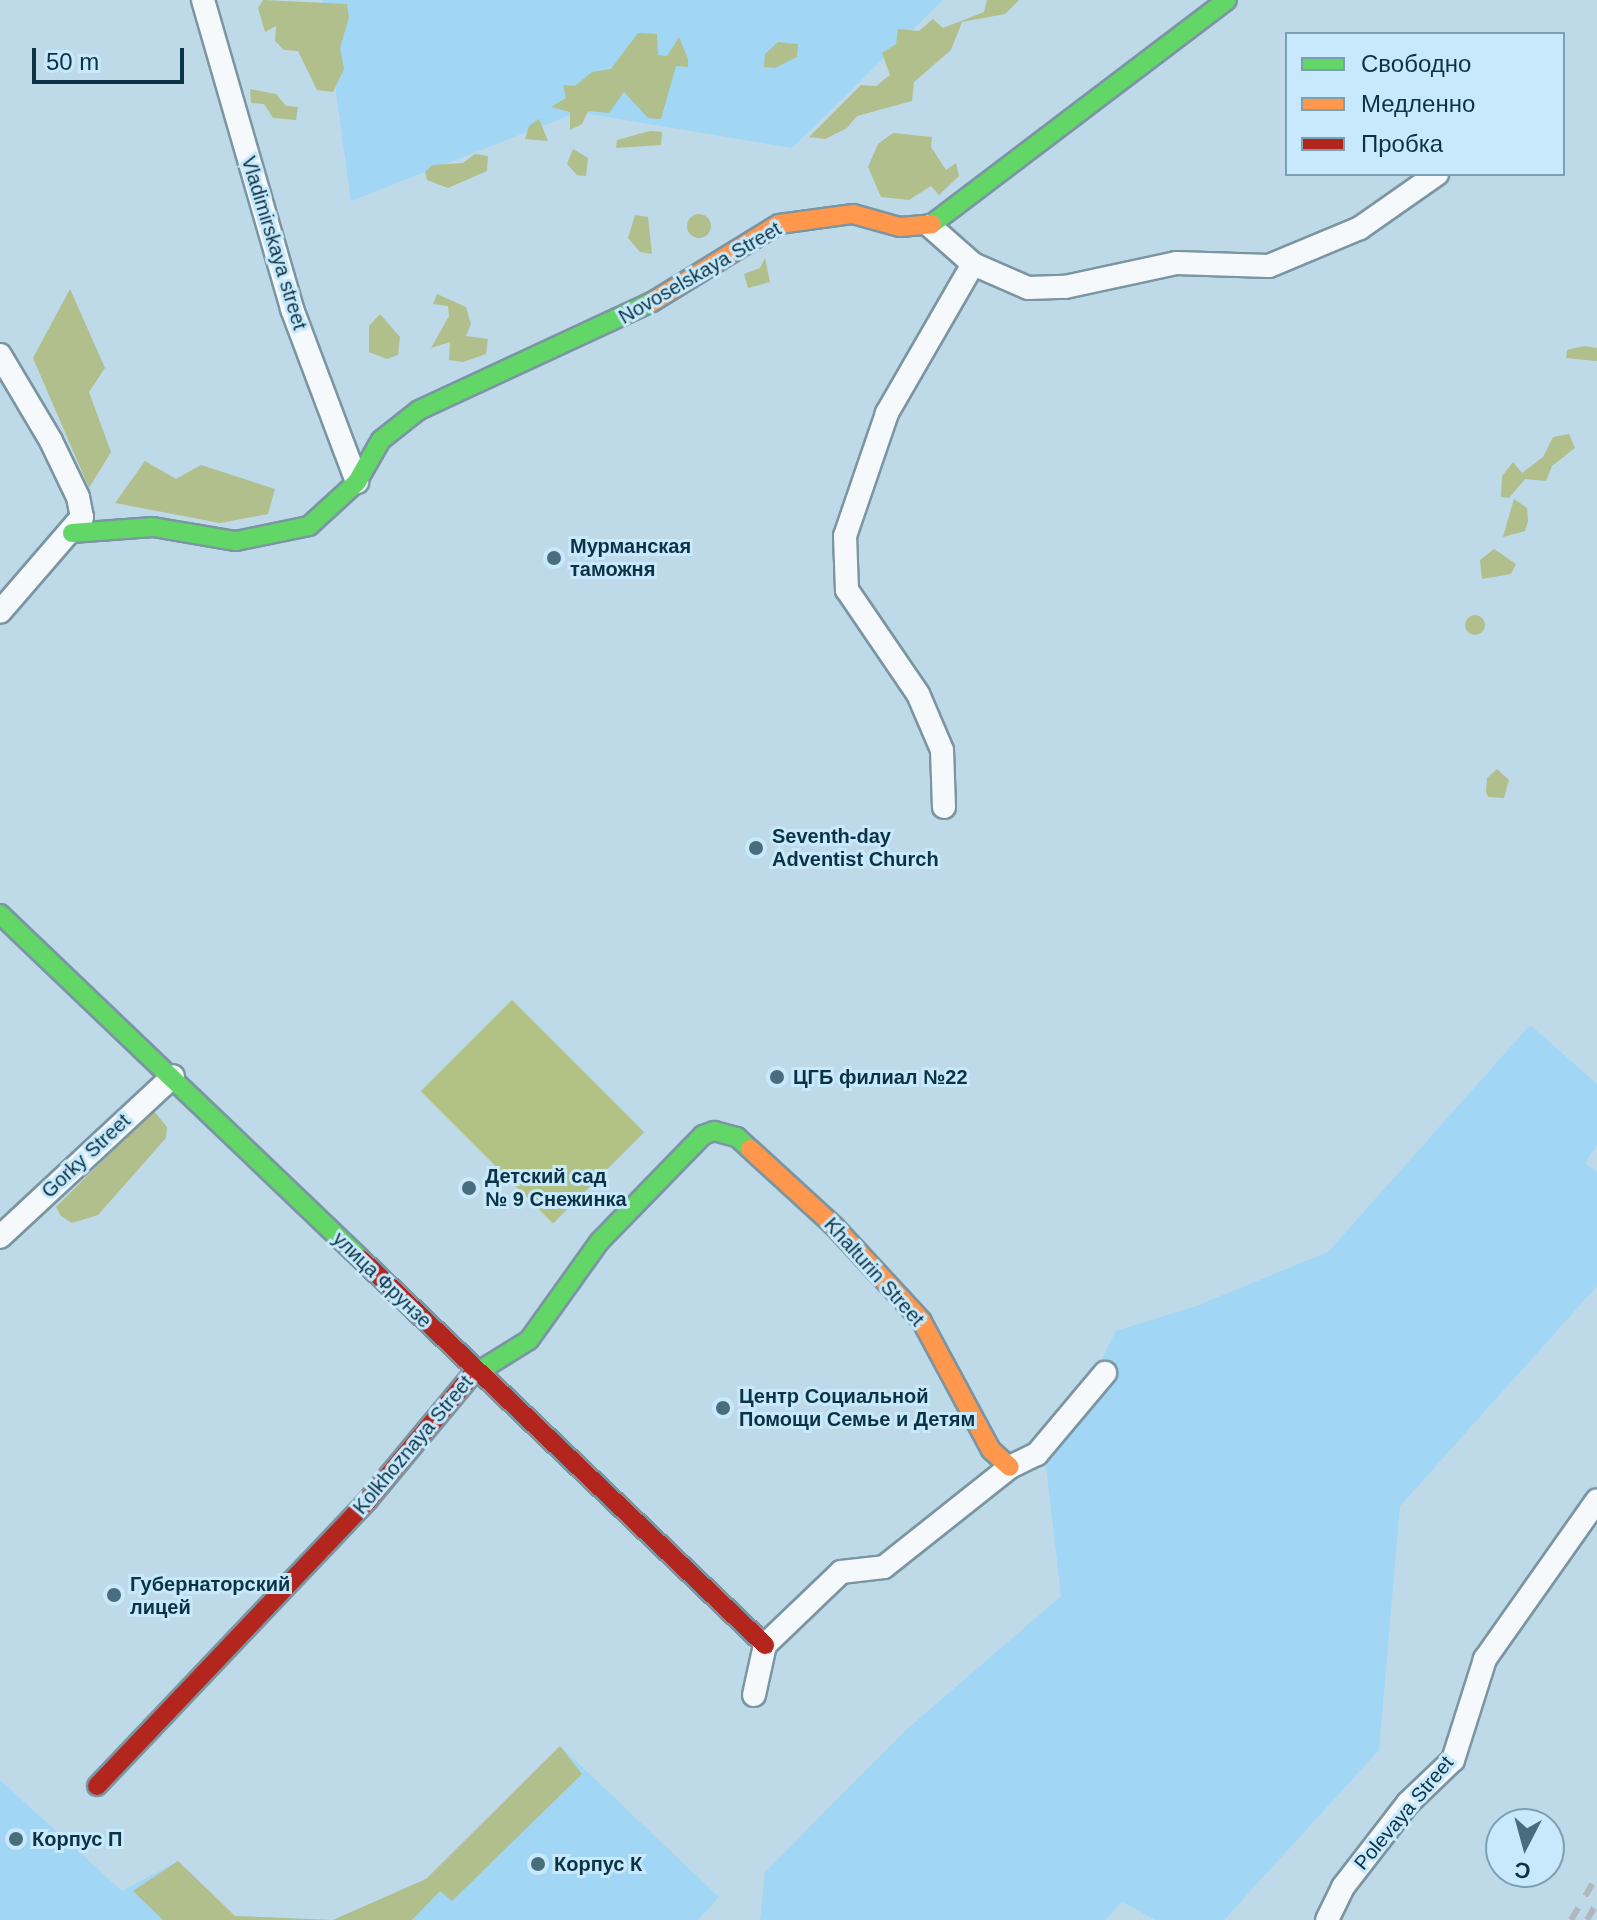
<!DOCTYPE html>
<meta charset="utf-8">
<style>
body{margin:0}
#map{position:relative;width:1597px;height:1920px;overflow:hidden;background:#bedae8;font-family:Arial,sans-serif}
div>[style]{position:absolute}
.built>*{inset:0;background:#a1d7f4}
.green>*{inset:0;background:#b2c285;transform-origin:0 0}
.forest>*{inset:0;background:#b0bf8c}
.round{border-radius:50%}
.roads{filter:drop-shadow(2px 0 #7b95a2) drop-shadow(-2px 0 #7b95a2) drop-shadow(0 2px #7b95a2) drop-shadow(0 -2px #7b95a2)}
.street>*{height:22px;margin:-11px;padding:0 11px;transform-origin:11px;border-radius:11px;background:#f5f9fc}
.fast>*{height:18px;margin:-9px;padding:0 9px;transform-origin:9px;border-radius:9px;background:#63d668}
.slow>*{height:18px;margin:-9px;padding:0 9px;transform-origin:9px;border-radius:9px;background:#ff974d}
.jam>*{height:18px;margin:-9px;padding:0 9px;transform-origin:9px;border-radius:9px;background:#b3261e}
.rail>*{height:6px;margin-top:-3px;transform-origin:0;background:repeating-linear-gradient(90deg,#b0b8bd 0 14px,transparent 0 28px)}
.dots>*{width:22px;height:22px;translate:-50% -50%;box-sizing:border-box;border:4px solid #c8e9fc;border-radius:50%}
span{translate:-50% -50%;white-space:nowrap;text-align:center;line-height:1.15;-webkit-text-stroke:6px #c8e9fc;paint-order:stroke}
.street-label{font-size:20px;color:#0b3345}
.poi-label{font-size:20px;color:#0b3345;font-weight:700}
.left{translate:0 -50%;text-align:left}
.legend{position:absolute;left:1285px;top:32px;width:280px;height:144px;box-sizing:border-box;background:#c8e9fc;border:2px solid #7ca0b3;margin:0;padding:10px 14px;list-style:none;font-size:24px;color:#0b3345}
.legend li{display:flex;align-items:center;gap:16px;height:40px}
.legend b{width:40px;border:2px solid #7ca0b3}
.north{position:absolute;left:1485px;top:1808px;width:80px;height:80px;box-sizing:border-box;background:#c8e9fc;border:2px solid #7ca0b3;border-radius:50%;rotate:186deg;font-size:22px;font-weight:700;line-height:32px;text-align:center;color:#0b3345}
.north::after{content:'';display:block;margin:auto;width:28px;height:36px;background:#4a6d7e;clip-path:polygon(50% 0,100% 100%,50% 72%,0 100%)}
.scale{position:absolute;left:32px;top:48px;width:152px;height:36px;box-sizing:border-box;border:4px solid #0b3345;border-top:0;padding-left:10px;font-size:24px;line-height:28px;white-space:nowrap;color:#0b3345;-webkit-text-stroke:6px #c8e9fc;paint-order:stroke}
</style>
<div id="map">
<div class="built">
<div style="clip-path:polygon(323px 0,943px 0,792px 148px,578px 112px,351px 201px)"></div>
<div style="clip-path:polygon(1530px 1025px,1597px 1084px,1597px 1145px,1585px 1163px,1597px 1172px,1597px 1286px,1400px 1506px,1379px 1750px,1224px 1920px,1156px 1920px,1122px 1902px,1105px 1920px,760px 1920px,765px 1872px,906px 1730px,1061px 1596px,1046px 1467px,1116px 1331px,1196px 1306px,1328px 1252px)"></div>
<div style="clip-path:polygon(560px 1746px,719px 1897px,698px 1920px,0 1920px,0 1780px,122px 1891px,178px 1861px,235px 1916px,333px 1920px,426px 1879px)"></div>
</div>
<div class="green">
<div style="left:512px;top:1000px;width:187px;height:129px;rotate:45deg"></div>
</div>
<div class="forest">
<div style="clip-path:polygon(263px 0,347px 4px,349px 17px,340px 48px,344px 69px,333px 92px,317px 90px,298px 51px,284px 50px,275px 41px,276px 26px,265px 32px,258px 8px)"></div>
<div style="clip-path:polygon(987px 0,1019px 0,1005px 14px,962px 22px,951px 50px,914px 82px,912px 101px,857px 116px,847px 128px,825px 139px,809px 137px,861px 85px,876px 86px,890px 75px,882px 53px,896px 44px,898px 29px,919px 31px,933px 19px,943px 28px,984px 12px)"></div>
<div style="clip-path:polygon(638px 33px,657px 34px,658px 55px,667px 56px,679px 37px,688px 59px,688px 67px,676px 66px,661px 119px,648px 118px,624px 92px,609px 113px,588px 111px,582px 124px,570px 130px,570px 112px,551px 107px,566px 98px,563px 85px,575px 86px,592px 72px,611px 69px)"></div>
<div style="clip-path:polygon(778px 42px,798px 44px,797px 57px,775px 68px,764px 67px,765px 54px)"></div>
<div style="clip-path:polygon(250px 89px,276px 94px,286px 106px,298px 107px,296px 120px,273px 118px,264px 104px,251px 103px)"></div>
<div style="clip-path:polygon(539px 119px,548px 141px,525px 139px,529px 126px)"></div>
<div style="clip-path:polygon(650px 131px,662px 132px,661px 145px,616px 148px,617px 140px)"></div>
<div style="clip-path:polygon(893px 133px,932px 137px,931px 147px,946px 170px,956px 163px,959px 176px,939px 195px,931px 186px,909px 200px,881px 197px,868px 167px,878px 144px)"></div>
<div style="clip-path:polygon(573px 149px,588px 158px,586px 176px,577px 175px,567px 164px)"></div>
<div style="clip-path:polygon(475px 154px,488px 156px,487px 171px,448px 188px,427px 180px,425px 172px,432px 165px,463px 163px)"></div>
<div class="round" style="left:687px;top:214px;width:24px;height:24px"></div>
<div style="clip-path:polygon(635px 215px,648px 217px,652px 254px,640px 252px,628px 238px)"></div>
<div style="clip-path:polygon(765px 258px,770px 282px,748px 288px,744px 274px,760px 268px)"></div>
<div style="clip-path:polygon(70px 289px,105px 368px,89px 392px,111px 452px,89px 488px,33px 358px)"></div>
<div style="clip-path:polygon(437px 294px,466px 307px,471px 324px,466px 336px,488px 339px,486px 354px,463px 362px,449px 360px,450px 342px,431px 348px,449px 316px,448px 306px,433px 304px)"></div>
<div style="clip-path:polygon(380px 314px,400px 337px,398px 355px,387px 359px,369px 352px,369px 326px)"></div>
<div style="clip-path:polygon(1584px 346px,1597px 348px,1597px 361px,1566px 358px,1567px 350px)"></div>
<div style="clip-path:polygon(1569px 434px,1575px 448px,1552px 466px,1546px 481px,1525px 479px,1509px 498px,1501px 497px,1502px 476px,1513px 462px,1522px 473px,1543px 457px,1553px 437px)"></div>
<div style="clip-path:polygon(145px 461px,176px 479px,201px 465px,275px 489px,268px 514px,220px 523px,115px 503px)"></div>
<div style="clip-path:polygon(1514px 499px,1527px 508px,1528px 521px,1525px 531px,1503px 537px)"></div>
<div style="clip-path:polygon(1494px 549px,1516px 564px,1511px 574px,1482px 579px,1480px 560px)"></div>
<div class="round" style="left:1465px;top:615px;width:20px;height:20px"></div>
<div style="clip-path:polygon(1497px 769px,1509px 780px,1504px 798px,1488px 797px,1486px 791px,1487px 778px)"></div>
<div style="clip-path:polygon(153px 1110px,167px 1127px,166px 1138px,98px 1215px,72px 1223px,61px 1216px,56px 1207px)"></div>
<div style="clip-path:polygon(560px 1746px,582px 1774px,452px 1901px,440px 1891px,412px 1920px,163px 1920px,133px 1891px,178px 1861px,235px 1916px,333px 1920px,426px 1879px)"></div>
</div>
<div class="roads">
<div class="street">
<div style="left:203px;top:0;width:322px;rotate:73.9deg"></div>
<div style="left:292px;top:309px;width:185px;rotate:69.4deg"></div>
<div style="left:930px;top:226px;width:57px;rotate:41.5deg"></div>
<div style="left:973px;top:264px;width:60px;rotate:23.6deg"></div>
<div style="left:1028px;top:288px;width:37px;rotate:-2deg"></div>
<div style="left:1065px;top:287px;width:114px;rotate:-12.2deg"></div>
<div style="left:1176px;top:263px;width:93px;rotate:1.8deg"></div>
<div style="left:1269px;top:266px;width:99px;rotate:-22.7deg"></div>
<div style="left:1360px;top:228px;width:94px;rotate:-35deg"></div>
<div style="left:0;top:355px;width:100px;rotate:59.3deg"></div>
<div style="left:51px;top:441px;width:62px;rotate:64.3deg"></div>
<div style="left:78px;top:497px;width:20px;rotate:79deg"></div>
<div style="left:82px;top:517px;width:125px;rotate:130.8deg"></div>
<div style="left:944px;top:807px;width:57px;rotate:-92deg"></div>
<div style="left:942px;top:750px;width:61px;rotate:-113.2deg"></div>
<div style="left:918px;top:694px;width:126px;rotate:-124.3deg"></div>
<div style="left:847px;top:590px;width:54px;rotate:-92.1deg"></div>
<div style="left:845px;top:536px;width:130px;rotate:-71.1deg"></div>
<div style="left:887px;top:413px;width:172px;rotate:-60deg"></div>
<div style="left:0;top:1237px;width:236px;rotate:-42.9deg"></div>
<div style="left:754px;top:1695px;width:51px;rotate:-77.6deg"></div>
<div style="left:765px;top:1645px;width:105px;rotate:-43.8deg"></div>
<div style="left:841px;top:1572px;width:43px;rotate:-6.6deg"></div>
<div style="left:884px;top:1567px;width:161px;rotate:-38.4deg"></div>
<div style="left:1010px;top:1467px;width:30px;rotate:-26deg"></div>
<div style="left:1037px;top:1454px;width:106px;rotate:-50deg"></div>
<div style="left:1327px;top:1920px;width:37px;rotate:-64deg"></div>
<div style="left:1343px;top:1887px;width:106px;rotate:-52.3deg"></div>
<div style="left:1408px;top:1803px;width:62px;rotate:-43.7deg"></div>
<div style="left:1453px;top:1760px;width:106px;rotate:-72.4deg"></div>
<div style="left:1485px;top:1659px;width:194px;rotate:-54.8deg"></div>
</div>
<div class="fast">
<div style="left:932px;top:224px;width:370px;rotate:-37.2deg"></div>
<div style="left:72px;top:533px;width:81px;rotate:-4.2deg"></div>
<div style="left:153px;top:527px;width:84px;rotate:9.6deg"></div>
<div style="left:236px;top:541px;width:75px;rotate:-11.6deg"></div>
<div style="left:309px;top:526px;width:65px;rotate:-42.5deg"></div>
<div style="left:357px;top:482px;width:48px;rotate:-60.3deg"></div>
<div style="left:381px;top:440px;width:48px;rotate:-38.3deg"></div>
<div style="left:419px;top:410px;width:257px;rotate:-24.9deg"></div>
<div style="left:0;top:914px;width:499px;rotate:43.7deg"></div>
<div style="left:471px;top:1376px;width:68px;rotate:-31.8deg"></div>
<div style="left:529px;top:1340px;width:122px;rotate:-54.4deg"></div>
<div style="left:600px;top:1241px;width:148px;rotate:-45.8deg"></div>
<div style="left:703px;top:1135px;width:12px;rotate:-20deg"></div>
<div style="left:714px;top:1131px;width:24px;rotate:15deg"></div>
<div style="left:737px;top:1137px;width:18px;rotate:43deg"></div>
</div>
<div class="slow">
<div style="left:652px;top:302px;width:149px;rotate:-31.6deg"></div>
<div style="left:779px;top:224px;width:75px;rotate:-7.7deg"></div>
<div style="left:853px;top:214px;width:49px;rotate:15.5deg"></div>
<div style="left:900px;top:227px;width:32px;rotate:-5deg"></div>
<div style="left:750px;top:1149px;width:115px;rotate:42.5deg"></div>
<div style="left:835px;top:1227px;width:127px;rotate:47.2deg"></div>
<div style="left:921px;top:1320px;width:148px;rotate:61.7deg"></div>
<div style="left:991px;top:1450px;width:25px;rotate:42deg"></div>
</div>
<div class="jam">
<div style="left:361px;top:1259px;width:559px;rotate:43.69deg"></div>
<div style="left:97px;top:1786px;width:394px;rotate:-46.5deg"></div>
<div style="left:368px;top:1500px;width:161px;rotate:-50.3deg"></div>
</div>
</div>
<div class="rail">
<div style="left:1571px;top:1920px;width:51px;rotate:-59.4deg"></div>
<div style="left:1587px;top:1920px;width:20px;rotate:-60deg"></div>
</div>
<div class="dots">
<div style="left:554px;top:558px;background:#4a6d7e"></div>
<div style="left:756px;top:848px;background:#4a6d7e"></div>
<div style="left:777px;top:1077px;background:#4a6d7e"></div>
<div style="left:469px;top:1188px;background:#4a6d7e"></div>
<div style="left:723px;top:1408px;background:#4a6d7e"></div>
<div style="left:114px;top:1595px;background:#4a6d7e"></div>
<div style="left:16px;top:1839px;background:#4a6d7e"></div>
<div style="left:538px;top:1864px;background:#4a6d7e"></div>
</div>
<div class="street-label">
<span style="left:274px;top:243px;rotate:73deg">Vladimirskaya street</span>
<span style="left:700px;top:273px;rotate:-30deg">Novoselskaya Street</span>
<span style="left:86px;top:1156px;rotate:-43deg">Gorky Street</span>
<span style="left:874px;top:1272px;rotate:48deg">Khalturin Street</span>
<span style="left:382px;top:1280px;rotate:44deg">улица Фрунзе</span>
<span style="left:413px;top:1445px;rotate:-50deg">Kolkhoznaya Street</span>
<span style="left:1404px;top:1813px;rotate:-50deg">Polevaya Street</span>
</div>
<div class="poi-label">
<span class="left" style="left:570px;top:558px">Мурманская<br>таможня</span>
<span class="left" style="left:772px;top:848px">Seventh-day<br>Adventist Church</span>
<span class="left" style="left:793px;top:1077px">ЦГБ филиал №22</span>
<span class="left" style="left:485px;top:1188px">Детский сад<br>№ 9 Снежинка</span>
<span class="left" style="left:739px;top:1408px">Центр Социальной<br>Помощи Семье и Детям</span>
<span class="left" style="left:130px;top:1596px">Губернаторский<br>лицей</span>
<span class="left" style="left:32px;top:1839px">Корпус П</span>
<span class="left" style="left:554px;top:1864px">Корпус К</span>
</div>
<ul class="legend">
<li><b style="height:10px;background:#63d668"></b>Свободно</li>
<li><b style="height:10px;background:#ff974d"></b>Медленно</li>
<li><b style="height:10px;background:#b3261e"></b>Пробка</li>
</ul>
<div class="north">С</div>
<div class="scale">50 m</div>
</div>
